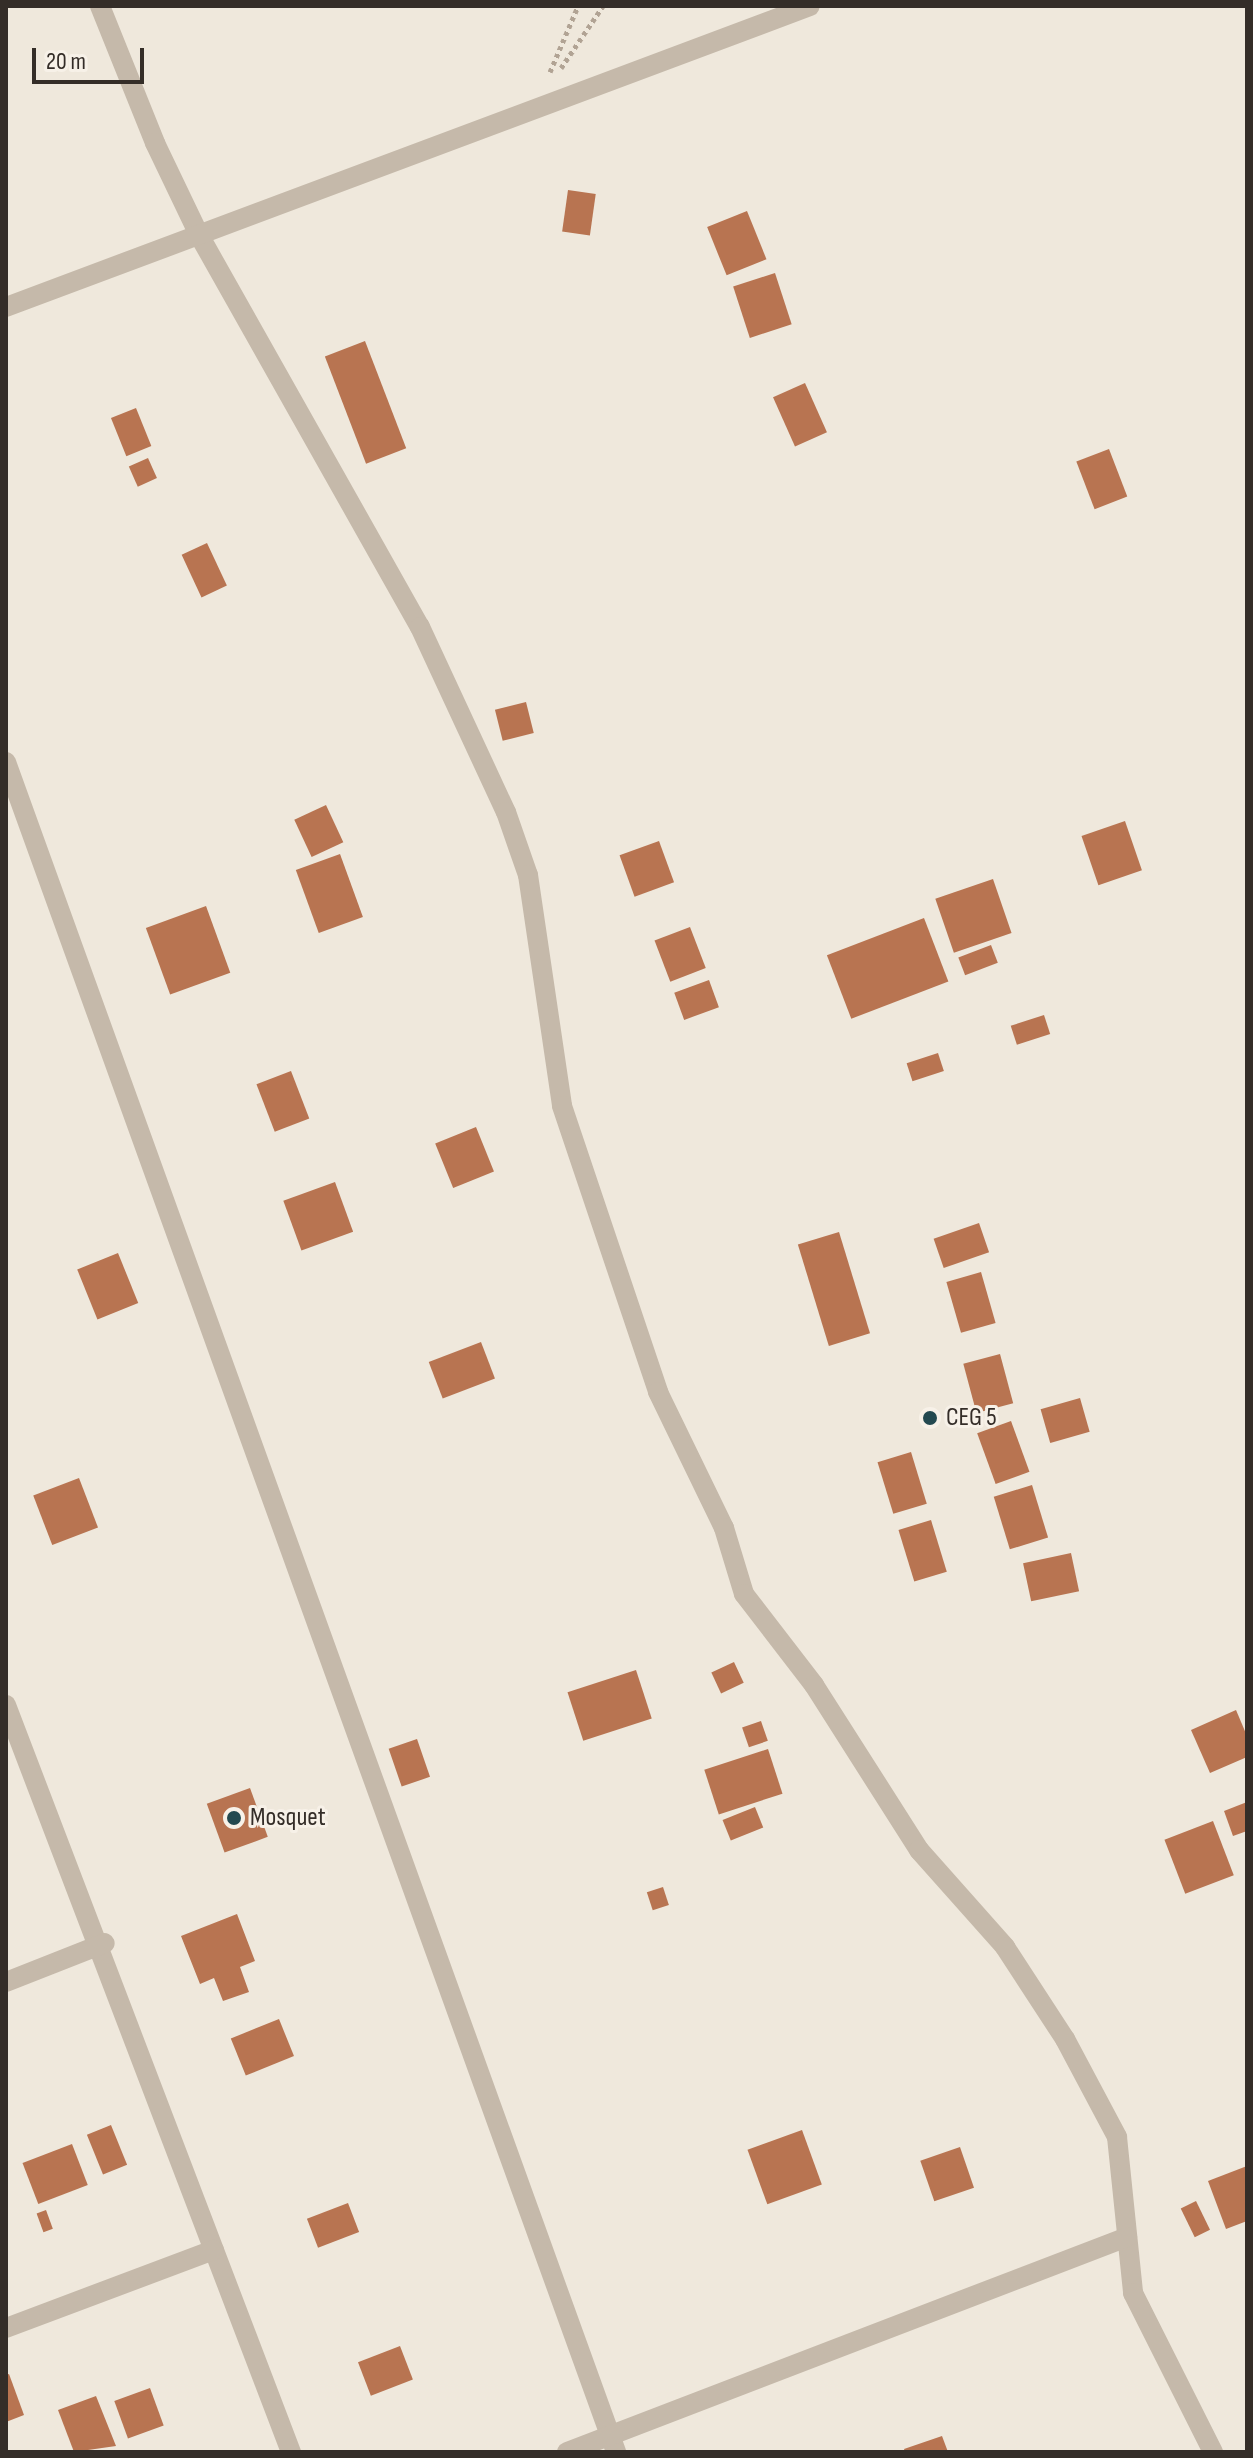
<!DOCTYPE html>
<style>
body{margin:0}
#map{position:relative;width:1253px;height:2458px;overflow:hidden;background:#efe8dc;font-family:"Sofia Sans Condensed",sans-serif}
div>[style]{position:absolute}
.building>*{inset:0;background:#b87451;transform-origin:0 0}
.path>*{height:5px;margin-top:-2.5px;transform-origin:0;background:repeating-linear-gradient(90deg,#b1a394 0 4px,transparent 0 8px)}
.minor>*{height:20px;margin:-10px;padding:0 10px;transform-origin:10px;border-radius:10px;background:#c5b9aa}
.dots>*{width:22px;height:22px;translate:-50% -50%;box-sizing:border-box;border:4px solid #f7f1e8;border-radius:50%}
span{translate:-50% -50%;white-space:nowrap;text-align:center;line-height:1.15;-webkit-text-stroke:6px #f7f1e8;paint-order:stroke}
.poi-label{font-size:26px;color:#342d28}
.left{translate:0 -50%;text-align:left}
.frame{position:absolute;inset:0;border:8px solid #342d28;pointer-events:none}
.scale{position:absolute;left:32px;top:48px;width:112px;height:36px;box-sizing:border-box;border:4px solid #342d28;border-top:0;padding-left:10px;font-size:24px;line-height:28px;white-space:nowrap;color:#342d28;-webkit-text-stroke:6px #f7f1e8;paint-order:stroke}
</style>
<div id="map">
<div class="building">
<div style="left:568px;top:190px;width:28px;height:42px;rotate:8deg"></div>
<div style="left:747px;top:211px;width:52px;height:43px;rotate:68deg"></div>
<div style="left:775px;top:273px;width:54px;height:44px;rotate:72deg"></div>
<div style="left:365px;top:341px;width:115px;height:43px;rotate:69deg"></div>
<div style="left:805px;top:383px;width:54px;height:35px;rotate:66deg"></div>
<div style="left:136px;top:408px;width:41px;height:27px;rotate:68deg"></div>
<div style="left:1109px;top:449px;width:51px;height:35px;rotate:69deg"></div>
<div style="left:148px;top:458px;width:22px;height:21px;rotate:66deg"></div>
<div style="left:207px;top:543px;width:47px;height:28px;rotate:65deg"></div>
<div style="left:526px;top:702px;width:32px;height:32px;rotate:76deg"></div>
<div style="left:326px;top:805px;width:41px;height:35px;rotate:65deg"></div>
<div style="left:1125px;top:821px;width:52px;height:46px;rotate:71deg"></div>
<div style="left:659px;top:841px;width:44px;height:42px;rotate:70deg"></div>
<div style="left:340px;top:854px;width:67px;height:47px;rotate:70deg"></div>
<div style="left:993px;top:879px;width:57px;height:61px;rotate:71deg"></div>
<div style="left:206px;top:906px;width:71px;height:64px;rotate:70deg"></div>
<div style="left:924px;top:918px;width:68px;height:104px;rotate:69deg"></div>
<div style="left:690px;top:927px;width:44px;height:38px;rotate:69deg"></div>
<div style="left:991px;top:945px;width:19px;height:35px;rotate:69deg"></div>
<div style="left:709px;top:980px;width:29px;height:37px;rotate:70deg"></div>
<div style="left:1044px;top:1015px;width:20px;height:35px;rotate:72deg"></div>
<div style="left:938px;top:1053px;width:19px;height:33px;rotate:72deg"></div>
<div style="left:291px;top:1071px;width:51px;height:37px;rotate:69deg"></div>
<div style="left:476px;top:1127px;width:48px;height:44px;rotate:68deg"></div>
<div style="left:335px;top:1182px;width:53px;height:55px;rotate:70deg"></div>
<div style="left:979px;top:1223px;width:31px;height:48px;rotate:71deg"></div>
<div style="left:839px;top:1232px;width:106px;height:43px;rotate:73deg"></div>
<div style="left:118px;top:1253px;width:54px;height:44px;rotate:68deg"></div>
<div style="left:981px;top:1272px;width:53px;height:36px;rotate:74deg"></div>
<div style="left:481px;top:1342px;width:39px;height:56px;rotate:69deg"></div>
<div style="left:1000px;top:1354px;width:51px;height:38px;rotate:75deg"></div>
<div style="left:1080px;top:1398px;width:35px;height:41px;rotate:74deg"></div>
<div style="left:1011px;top:1421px;width:54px;height:36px;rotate:70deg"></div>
<div style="left:911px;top:1452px;width:54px;height:35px;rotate:73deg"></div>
<div style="left:79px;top:1478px;width:53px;height:49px;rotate:69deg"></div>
<div style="left:1032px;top:1485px;width:55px;height:40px;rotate:73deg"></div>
<div style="left:931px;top:1520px;width:54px;height:34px;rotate:73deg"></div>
<div style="left:1071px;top:1553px;width:39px;height:49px;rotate:78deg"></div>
<div style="left:734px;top:1662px;width:23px;height:25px;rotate:65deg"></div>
<div style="left:636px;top:1670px;width:51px;height:72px;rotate:72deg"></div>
<div style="clip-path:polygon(1236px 1710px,1247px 1736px,1247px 1757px,1210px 1773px,1191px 1730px)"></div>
<div style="left:761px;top:1721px;width:21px;height:20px;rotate:71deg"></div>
<div style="left:417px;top:1739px;width:40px;height:30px;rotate:71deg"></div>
<div style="left:768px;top:1749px;width:47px;height:67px;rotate:72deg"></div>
<div style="left:250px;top:1788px;width:52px;height:46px;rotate:70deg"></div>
<div style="clip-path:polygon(1247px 1802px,1247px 1831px,1233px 1836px,1224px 1811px)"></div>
<div style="left:755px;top:1807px;width:22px;height:35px;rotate:68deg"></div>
<div style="left:1213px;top:1821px;width:58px;height:52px;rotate:69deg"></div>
<div style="left:663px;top:1887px;width:19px;height:17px;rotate:72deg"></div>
<div style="clip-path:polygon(237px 1914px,255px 1961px,240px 1967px,249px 1992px,223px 2001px,214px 1978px,200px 1984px,181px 1936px)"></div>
<div style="left:279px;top:2019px;width:40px;height:52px;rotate:68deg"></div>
<div style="left:111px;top:2125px;width:43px;height:26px;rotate:68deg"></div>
<div style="left:802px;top:2130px;width:58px;height:58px;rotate:70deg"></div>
<div style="left:72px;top:2144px;width:44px;height:53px;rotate:69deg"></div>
<div style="left:960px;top:2147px;width:43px;height:42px;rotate:71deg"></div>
<div style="clip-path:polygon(1247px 2166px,1247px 2221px,1226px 2229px,1208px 2181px)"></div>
<div style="left:1196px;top:2201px;width:32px;height:17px;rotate:64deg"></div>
<div style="left:348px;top:2203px;width:31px;height:44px;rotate:69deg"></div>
<div style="left:46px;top:2210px;width:20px;height:10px;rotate:70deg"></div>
<div style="left:400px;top:2346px;width:36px;height:45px;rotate:69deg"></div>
<div style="clip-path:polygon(9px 2374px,24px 2415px,6px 2422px,6px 2375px)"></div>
<div style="left:150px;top:2388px;width:40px;height:38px;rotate:70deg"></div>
<div style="clip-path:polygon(96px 2396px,116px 2446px,74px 2452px,58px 2410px)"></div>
<div style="clip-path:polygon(942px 2436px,948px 2452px,905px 2452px,904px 2449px)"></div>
</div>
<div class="path">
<div style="left:561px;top:68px;width:75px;rotate:-55.9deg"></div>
<div style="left:550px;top:72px;width:72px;rotate:-67deg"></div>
</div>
<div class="minor">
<div style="left:100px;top:6px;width:148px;rotate:68.1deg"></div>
<div style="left:155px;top:143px;width:102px;rotate:64.4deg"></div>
<div style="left:199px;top:235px;width:450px;rotate:60.6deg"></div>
<div style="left:420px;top:627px;width:204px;rotate:65.1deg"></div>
<div style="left:506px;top:812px;width:67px;rotate:70.8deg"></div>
<div style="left:528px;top:875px;width:233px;rotate:81.6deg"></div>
<div style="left:562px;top:1106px;width:302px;rotate:71.4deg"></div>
<div style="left:658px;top:1392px;width:151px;rotate:64.1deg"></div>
<div style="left:724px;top:1528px;width:69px;rotate:73.1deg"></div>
<div style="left:744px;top:1594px;width:115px;rotate:52.4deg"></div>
<div style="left:814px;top:1685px;width:196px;rotate:57.5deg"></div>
<div style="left:919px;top:1850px;width:130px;rotate:48.4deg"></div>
<div style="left:1005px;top:1947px;width:110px;rotate:56.9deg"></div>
<div style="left:1065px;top:2039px;width:111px;rotate:62deg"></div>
<div style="left:1117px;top:2137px;width:157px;rotate:84.1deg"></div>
<div style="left:1133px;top:2293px;width:178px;rotate:63.3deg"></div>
<div style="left:6px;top:307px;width:858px;rotate:-20.52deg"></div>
<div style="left:6px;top:762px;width:1797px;rotate:70.15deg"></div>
<div style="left:6px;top:1705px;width:800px;rotate:69.12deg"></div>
<div style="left:6px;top:1982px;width:106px;rotate:-21.5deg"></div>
<div style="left:6px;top:2328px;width:222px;rotate:-20.6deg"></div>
<div style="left:567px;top:2452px;width:600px;rotate:-21deg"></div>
</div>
<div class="dots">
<div style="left:930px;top:1418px;background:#234950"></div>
<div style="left:234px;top:1818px;background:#234950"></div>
</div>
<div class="poi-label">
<span class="left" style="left:946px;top:1418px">CEG 5</span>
<span class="left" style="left:250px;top:1818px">Mosquet</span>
</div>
<div class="frame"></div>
<div class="scale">20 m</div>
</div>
